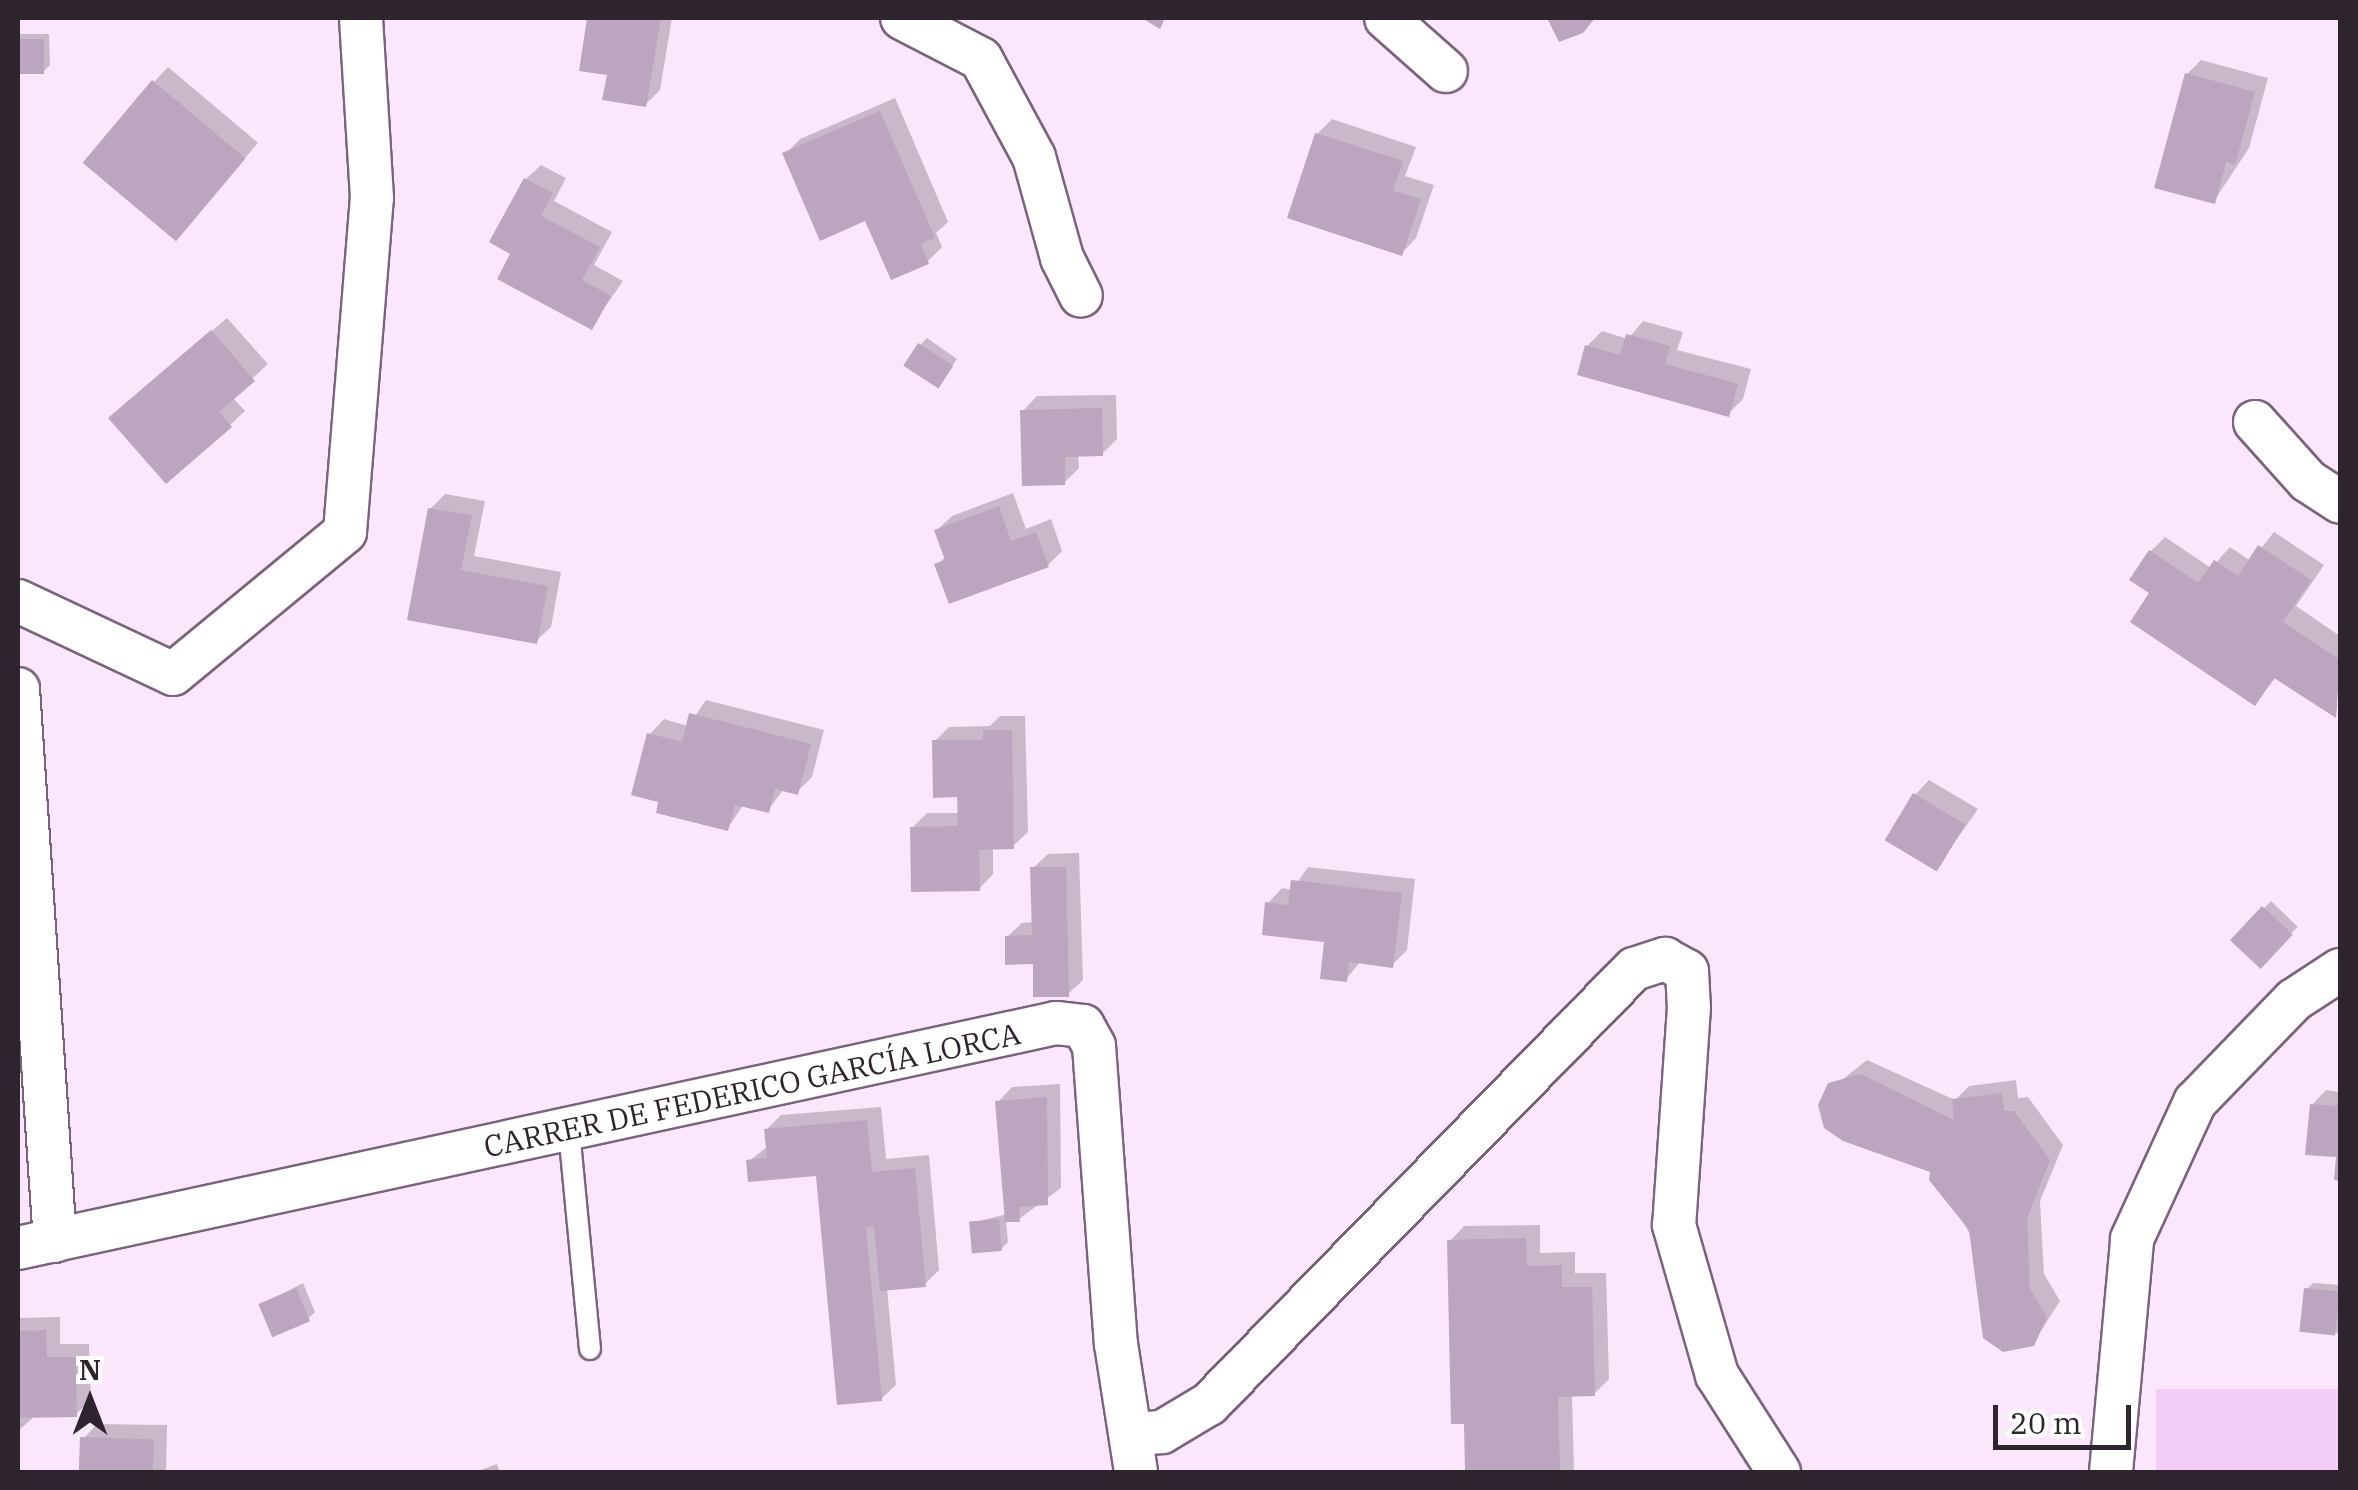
<!DOCTYPE html>
<meta charset="utf-8">
<style>
body{margin:0}
#map{position:relative;width:2358px;height:1490px;overflow:hidden;background:#fbe7fc;font-family:"IBM Plex Serif",serif}
div>[style]{position:absolute}
.green>*{inset:0;background:#f4cdf7;transform-origin:0 0}
.shadow>*{inset:0;background:#0003;transform-origin:0 0}
.building>*{inset:0;background:#bca5be;transform-origin:0 0}
.roads{filter:drop-shadow(2px 0 #7a647c) drop-shadow(-2px 0 #7a647c) drop-shadow(0 2px #7a647c) drop-shadow(0 -2px #7a647c)}
.lane>*{height:20px;margin:-10px;padding:0 10px;transform-origin:10px;border-radius:10px;background:#fff}
.street>*{height:42px;margin:-21px;padding:0 21px;transform-origin:21px;border-radius:21px;background:#fff}
span{translate:-50% -50%;white-space:nowrap;text-align:center;line-height:1.15;-webkit-text-stroke:8px #fff;paint-order:stroke}
.street-label{font-size:30px;color:#2d242d}
.frame{position:absolute;inset:0;border:20px solid #2d242d;pointer-events:none}
.north{position:absolute;left:40px;top:1350px;width:100px;height:100px;-webkit-text-stroke:8px #fff;paint-order:stroke;rotate:0deg;font-size:28px;font-weight:700;line-height:40px;text-align:center;color:#2d242d}
.north::after{content:'';display:block;margin:auto;width:35px;height:45px;background:#2d242d;clip-path:polygon(50% 0,100% 100%,50% 72%,0 100%)}
.scale{position:absolute;left:1993px;top:1405px;width:138px;height:45px;box-sizing:border-box;border:5px solid #2d242d;border-top:0;padding-left:12px;font-size:30px;line-height:35px;white-space:nowrap;color:#2d242d;-webkit-text-stroke:8px #fff;paint-order:stroke}
</style>
<div id="map">
<div class="green">
<div style="left:2340px;top:1389px;width:83px;height:184px;rotate:90deg"></div>
</div>
<div class="shadow">
<div style="clip-path:polygon(590px 18px,672px 18px,660px 90px,645px 105px,610px 73px,581px 69px)"></div>
<div style="clip-path:polygon(18px 34px,49px 34px,50px 65px,43px 72px,18px 73px)"></div>
<div style="clip-path:polygon(2201px 60px,2268px 78px,2249px 148px,2214px 201px,2187px 74px)"></div>
<div style="clip-path:polygon(168px 67px,258px 143px,189px 223px,154px 82px)"></div>
<div style="clip-path:polygon(895px 98px,948px 222px,936px 233px,942px 247px,928px 261px,892px 277px,866px 218px,785px 154px,800px 139px)"></div>
<div style="clip-path:polygon(1332px 119px,1416px 147px,1405px 176px,1434px 185px,1416px 238px,1402px 253px,1317px 134px)"></div>
<div style="clip-path:polygon(541px 165px,566px 178px,554px 201px,612px 232px,594px 265px,623px 281px,591px 327px,514px 253px,526px 179px)"></div>
<div style="clip-path:polygon(227px 318px,268px 364px,232px 397px,245px 411px,230px 425px,126px 404px)"></div>
<div style="clip-path:polygon(1643px 321px,1683px 332px,1677px 350px,1751px 369px,1743px 399px,1728px 414px,1587px 346px,1602px 331px,1628px 339px)"></div>
<div style="clip-path:polygon(927px 338px,957px 359px,944px 378px,920px 345px)"></div>
<div style="clip-path:polygon(1116px 395px,1117px 439px,1102px 454px,1078px 454px,1079px 468px,1064px 483px,1023px 411px,1037px 396px)"></div>
<div style="clip-path:polygon(1013px 493px,1026px 529px,1051px 519px,1062px 551px,1048px 565px,937px 565px,946px 556px,937px 530px,952px 516px)"></div>
<div style="clip-path:polygon(445px 494px,485px 501px,474px 556px,561px 572px,551px 627px,536px 641px,410px 618px,430px 509px)"></div>
<div style="clip-path:polygon(2274px 532px,2324px 565px,2296px 606px,2340px 636px,2336px 715px,2277px 676px,2255px 703px,2152px 592px,2151px 551px,2165px 537px,2211px 568px,2230px 547px,2251px 561px)"></div>
<div style="clip-path:polygon(706px 700px,824px 730px,812px 777px,797px 792px,784px 789px,768px 810px,744px 804px,727px 829px,661px 800px,650px 734px,664px 719px,688px 726px)"></div>
<div style="clip-path:polygon(1000px 716px,1025px 716px,1028px 832px,1013px 846px,993px 847px,993px 874px,979px 889px,912px 828px,927px 813px,960px 813px,959px 794px,935px 741px,949px 727px,990px 726px)"></div>
<div style="clip-path:polygon(1929px 780px,1978px 809px,1937px 867px,1915px 795px)"></div>
<div style="clip-path:polygon(1079px 853px,1083px 980px,1068px 994px,1007px 937px,1022px 923px,1034px 922px,1033px 868px,1048px 854px)"></div>
<div style="clip-path:polygon(1308px 867px,1415px 879px,1407px 950px,1392px 965px,1361px 961px,1346px 979px,1327px 940px,1268px 903px,1282px 888px,1292px 890px)"></div>
<div style="left:2271px;top:901px;width:37px;height:54px;rotate:44deg"></div>
<div style="clip-path:polygon(1867px 1060px,1955px 1100px,1969px 1086px,2016px 1080px,2018px 1098px,2028px 1097px,2063px 1145px,2040px 1201px,2044px 1274px,2060px 1301px,2033px 1343px,1933px 1170px,1824px 1094px)"></div>
<div style="clip-path:polygon(1060px 1084px,1061px 1188px,1019px 1219px,1006px 1220px,1008px 1242px,1001px 1249px,972px 1223px,1007px 1214px,998px 1102px,1012px 1087px)"></div>
<div style="clip-path:polygon(2326px 1090px,2340px 1092px,2340px 1178px,2339px 1155px,2312px 1105px)"></div>
<div style="clip-path:polygon(881px 1107px,886px 1159px,929px 1155px,939px 1270px,925px 1284px,887px 1288px,896px 1385px,881px 1399px,819px 1173px,749px 1161px,768px 1146px,766px 1130px,781px 1115px)"></div>
<div style="clip-path:polygon(1540px 1225px,1540px 1253px,1575px 1252px,1575px 1273px,1606px 1273px,1609px 1379px,1594px 1394px,1572px 1394px,1574px 1472px,1468px 1472px,1450px 1241px,1464px 1226px)"></div>
<div style="clip-path:polygon(303px 1283px,315px 1312px,308px 1319px,261px 1305px)"></div>
<div style="clip-path:polygon(2313px 1283px,2340px 1285px,2340px 1333px,2303px 1330px,2307px 1289px)"></div>
<div style="clip-path:polygon(60px 1317px,60px 1344px,89px 1344px,91px 1400px,76px 1414px,36px 1415px,18px 1431px,18px 1318px)"></div>
<div style="clip-path:polygon(97px 1424px,167px 1425px,166px 1472px,82px 1472px,83px 1439px)"></div>
<div style="clip-path:polygon(497px 1464px,500px 1472px,475px 1472px)"></div>
</div>
<div class="building">
<div style="clip-path:polygon(587px 18px,661px 18px,646px 107px,602px 100px,607px 75px,579px 71px)"></div>
<div style="clip-path:polygon(1142px 18px,1165px 18px,1160px 29px)"></div>
<div style="clip-path:polygon(1547px 18px,1595px 18px,1583px 33px,1559px 42px)"></div>
<div style="left:44px;top:39px;width:35px;height:26px;rotate:90deg"></div>
<div style="clip-path:polygon(2185px 73px,2255px 92px,2235px 165px,2226px 162px,2215px 204px,2154px 188px)"></div>
<div style="left:152px;top:80px;width:122px;height:108px;rotate:40deg"></div>
<div style="clip-path:polygon(880px 111px,935px 238px,921px 244px,929px 264px,891px 280px,865px 221px,820px 241px,782px 153px)"></div>
<div style="clip-path:polygon(1315px 133px,1403px 161px,1393px 191px,1421px 199px,1402px 256px,1287px 218px)"></div>
<div style="clip-path:polygon(524px 178px,553px 193px,541px 216px,600px 247px,582px 280px,611px 296px,592px 330px,497px 279px,510px 254px,489px 242px)"></div>
<div style="clip-path:polygon(211px 330px,255px 381px,219px 412px,232px 427px,166px 484px,108px 418px)"></div>
<div style="clip-path:polygon(1626px 334px,1670px 346px,1665px 364px,1738px 384px,1729px 417px,1577px 375px,1585px 345px,1620px 355px)"></div>
<div style="left:918px;top:343px;width:42px;height:27px;rotate:33deg"></div>
<div style="clip-path:polygon(1102px 408px,1103px 456px,1065px 457px,1065px 485px,1022px 486px,1020px 410px)"></div>
<div style="clip-path:polygon(999px 506px,1011px 541px,1036px 532px,1049px 567px,949px 604px,934px 564px,945px 560px,934px 530px)"></div>
<div style="clip-path:polygon(428px 508px,472px 515px,461px 570px,548px 586px,537px 644px,407px 620px)"></div>
<div style="clip-path:polygon(2258px 545px,2311px 580px,2283px 622px,2340px 660px,2336px 718px,2274px 678px,2255px 706px,2130px 622px,2149px 593px,2129px 580px,2149px 550px,2198px 583px,2214px 560px,2238px 576px)"></div>
<div style="clip-path:polygon(689px 713px,811px 744px,798px 795px,775px 789px,769px 813px,735px 805px,728px 831px,656px 813px,658px 802px,631px 795px,647px 733px,682px 742px)"></div>
<div style="clip-path:polygon(983px 730px,1012px 730px,1014px 849px,979px 850px,980px 891px,911px 892px,910px 827px,958px 826px,957px 797px,933px 798px,932px 740px,983px 740px)"></div>
<div style="left:1913px;top:793px;width:61px;height:55px;rotate:31deg"></div>
<div style="clip-path:polygon(1030px 867px,1066px 867px,1069px 997px,1033px 997px,1033px 964px,1005px 965px,1005px 936px,1032px 935px)"></div>
<div style="clip-path:polygon(1291px 880px,1402px 893px,1393px 968px,1349px 962px,1347px 982px,1320px 979px,1324px 942px,1262px 935px,1265px 902px,1288px 905px)"></div>
<div style="left:2262px;top:906px;width:42px;height:47px;rotate:43deg"></div>
<div style="clip-path:polygon(1861px 1074px,1954px 1120px,1952px 1099px,2002px 1093px,2004px 1111px,2014px 1111px,2050px 1160px,2027px 1218px,2030px 1289px,2047px 1317px,2034px 1346px,2003px 1352px,1983px 1338px,1969px 1230px,1929px 1180px,1930px 1172px,1843px 1141px,1824px 1128px,1818px 1105px,1828px 1083px)"></div>
<div style="clip-path:polygon(1047px 1097px,1048px 1205px,1019px 1207px,1020px 1222px,1005px 1222px,995px 1101px)"></div>
<div style="clip-path:polygon(2338px 1098px,2340px 1098px,2340px 1181px,2334px 1180px,2336px 1157px,2305px 1155px,2310px 1104px,2337px 1106px)"></div>
<div style="clip-path:polygon(867px 1120px,872px 1172px,915px 1168px,926px 1287px,880px 1291px,874px 1226px,866px 1227px,882px 1401px,837px 1405px,816px 1176px,748px 1182px,746px 1160px,767px 1158px,764px 1129px)"></div>
<div style="left:999px;top:1219px;width:32px;height:30px;rotate:85deg"></div>
<div style="clip-path:polygon(1526px 1238px,1527px 1266px,1562px 1265px,1562px 1287px,1592px 1287px,1595px 1396px,1558px 1397px,1560px 1472px,1465px 1472px,1464px 1424px,1451px 1424px,1447px 1240px)"></div>
<div style="left:296px;top:1288px;width:36px;height:41px;rotate:67deg"></div>
<div style="left:2304px;top:1288px;width:36px;height:44px;rotate:6deg"></div>
<div style="clip-path:polygon(46px 1330px,47px 1357px,76px 1357px,77px 1417px,18px 1418px,18px 1331px)"></div>
<div style="left:80px;top:1437px;width:74px;height:35px;rotate:2deg"></div>
</div>
<div class="roads">
<div class="lane">
<div style="left:569px;top:1131px;width:219px;rotate:84.5deg"></div>
</div>
<div class="street">
<div style="left:902px;top:18px;width:89px;rotate:27.4deg"></div>
<div style="left:981px;top:59px;width:111px;rotate:61.6deg"></div>
<div style="left:1034px;top:157px;width:105px;rotate:74.5deg"></div>
<div style="left:1062px;top:258px;width:42px;rotate:63.4deg"></div>
<div style="left:1386px;top:18px;width:80px;rotate:41.5deg"></div>
<div style="left:2255px;top:422px;width:79px;rotate:48.1deg"></div>
<div style="left:2308px;top:481px;width:38px;rotate:33deg"></div>
<div style="left:18px;top:601px;width:171px;rotate:25.2deg"></div>
<div style="left:173px;top:674px;width:223px;rotate:-39.5deg"></div>
<div style="left:345px;top:532px;width:335px;rotate:-85.4deg"></div>
<div style="left:372px;top:198px;width:180px;rotate:-93.5deg"></div>
<div style="left:18px;top:689px;width:553px;rotate:86.17deg"></div>
<div style="left:18px;top:1248px;width:1062px;rotate:-12.23deg"></div>
<div style="left:1056px;top:1023px;width:27px;rotate:6deg"></div>
<div style="left:1083px;top:1026px;width:23px;rotate:61deg"></div>
<div style="left:1094px;top:1046px;width:299px;rotate:85.8deg"></div>
<div style="left:1116px;top:1344px;width:130px;rotate:81.1deg"></div>
<div style="left:1133px;top:1434px;width:29px;rotate:-4deg"></div>
<div style="left:1162px;top:1432px;width:55px;rotate:-30.8deg"></div>
<div style="left:1209px;top:1404px;width:608px;rotate:-45.67deg"></div>
<div style="left:1634px;top:969px;width:33px;rotate:-18deg"></div>
<div style="left:1665px;top:959px;width:25px;rotate:29deg"></div>
<div style="left:1687px;top:971px;width:36px;rotate:87deg"></div>
<div style="left:1689px;top:1007px;width:219px;rotate:93.9deg"></div>
<div style="left:1674px;top:1225px;width:156px;rotate:74deg"></div>
<div style="left:1717px;top:1375px;width:115px;rotate:57.4deg"></div>
<div style="left:2111px;top:1472px;width:234px;rotate:-84.8deg"></div>
<div style="left:2132px;top:1239px;width:151px;rotate:-65.3deg"></div>
<div style="left:2195px;top:1102px;width:142px;rotate:-45.9deg"></div>
<div style="left:2294px;top:1000px;width:55px;rotate:-33.1deg"></div>
</div>
</div>
<div class="street-label">
<span style="left:752px;top:1090px;rotate:-12deg">CARRER DE FEDERICO GARCÍA LORCA</span>
</div>
<div class="frame"></div>
<div class="north">N</div>
<div class="scale">20 m</div>
</div>
